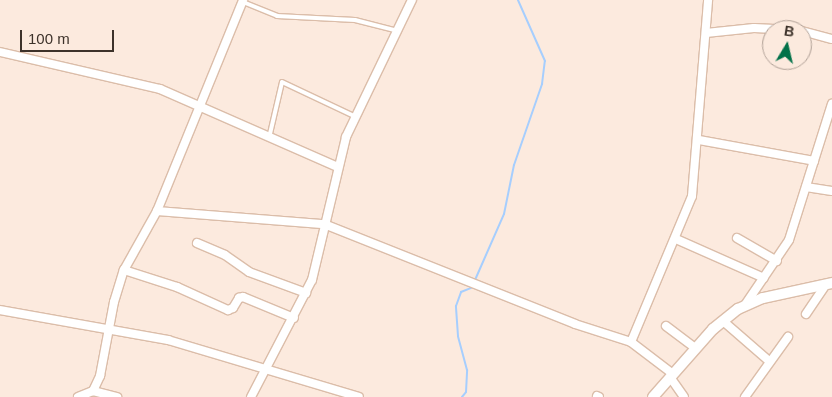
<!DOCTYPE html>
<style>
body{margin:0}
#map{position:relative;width:832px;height:397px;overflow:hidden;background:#fceade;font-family:Helvetica,sans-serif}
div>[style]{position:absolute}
.stream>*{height:2px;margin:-1px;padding:0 1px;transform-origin:1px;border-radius:1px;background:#a6cefe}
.roads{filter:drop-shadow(1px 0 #dbbda9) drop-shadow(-1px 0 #dbbda9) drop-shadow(0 1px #dbbda9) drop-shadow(0 -1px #dbbda9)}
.lane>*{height:4px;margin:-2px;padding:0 2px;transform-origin:2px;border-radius:2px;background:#fff}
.street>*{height:8px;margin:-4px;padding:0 4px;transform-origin:4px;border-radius:4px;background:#fff}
.secondary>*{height:10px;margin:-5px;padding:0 5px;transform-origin:5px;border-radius:5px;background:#fff}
span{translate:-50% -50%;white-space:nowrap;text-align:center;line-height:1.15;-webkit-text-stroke:5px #fceade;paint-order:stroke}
.north{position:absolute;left:762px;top:20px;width:50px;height:50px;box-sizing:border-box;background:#fceade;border:1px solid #b0a096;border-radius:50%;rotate:9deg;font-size:14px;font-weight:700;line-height:20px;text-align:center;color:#3d322a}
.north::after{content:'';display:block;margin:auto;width:18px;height:22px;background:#027149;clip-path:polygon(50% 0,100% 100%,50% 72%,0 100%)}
.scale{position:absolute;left:20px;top:30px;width:94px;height:22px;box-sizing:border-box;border:2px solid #3d322a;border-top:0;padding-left:6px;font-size:15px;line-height:18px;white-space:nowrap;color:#3d322a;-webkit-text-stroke:4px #fceade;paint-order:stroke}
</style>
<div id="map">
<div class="stream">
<div style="left:475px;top:280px;width:72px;rotate:-66.3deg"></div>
<div style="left:504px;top:214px;width:50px;rotate:-78.5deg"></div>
<div style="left:514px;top:165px;width:86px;rotate:-70.9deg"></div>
<div style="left:542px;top:84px;width:23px;rotate:-83deg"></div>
<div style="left:545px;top:61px;width:67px;rotate:-113.9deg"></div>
<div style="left:462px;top:397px;width:6px;rotate:-51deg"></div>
<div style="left:466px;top:392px;width:22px;rotate:-87deg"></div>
<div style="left:467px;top:370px;width:35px;rotate:-105deg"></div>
<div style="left:458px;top:336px;width:30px;rotate:-94deg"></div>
<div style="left:456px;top:306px;width:15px;rotate:-70deg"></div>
<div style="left:461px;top:292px;width:11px;rotate:-22deg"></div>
</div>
<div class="roads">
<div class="lane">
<div style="left:243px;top:2px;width:37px;rotate:22deg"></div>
<div style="left:277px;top:16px;width:78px;rotate:2.9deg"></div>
<div style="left:355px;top:20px;width:44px;rotate:14.3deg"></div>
<div style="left:269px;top:138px;width:57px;rotate:-76.9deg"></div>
<div style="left:282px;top:82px;width:82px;rotate:25.3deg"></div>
</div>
<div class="street">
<div style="left:802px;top:31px;width:31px;rotate:15deg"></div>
<div style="left:706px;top:33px;width:48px;rotate:-5.9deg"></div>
<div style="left:754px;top:28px;width:41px;rotate:2.8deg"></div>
<div style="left:0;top:52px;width:164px;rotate:13deg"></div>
<div style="left:160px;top:89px;width:194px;rotate:23.7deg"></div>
<div style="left:699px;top:140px;width:117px;rotate:10.3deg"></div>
<div style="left:806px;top:187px;width:26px;rotate:9deg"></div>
<div style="left:157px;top:211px;width:168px;rotate:4.5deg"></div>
<div style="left:324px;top:224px;width:270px;rotate:21.7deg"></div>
<div style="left:575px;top:324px;width:59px;rotate:17.8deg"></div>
<div style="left:631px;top:342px;width:53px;rotate:37.3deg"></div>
<div style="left:737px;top:238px;width:46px;rotate:29.9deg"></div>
<div style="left:676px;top:239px;width:96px;rotate:23.9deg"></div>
<div style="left:197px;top:243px;width:30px;rotate:23deg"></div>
<div style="left:225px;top:255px;width:29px;rotate:35deg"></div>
<div style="left:249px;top:272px;width:61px;rotate:20.2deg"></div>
<div style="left:124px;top:270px;width:56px;rotate:17.8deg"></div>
<div style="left:177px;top:287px;width:56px;rotate:24.3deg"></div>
<div style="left:228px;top:310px;width:5px;rotate:-22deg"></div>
<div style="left:233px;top:308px;width:12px;rotate:-59deg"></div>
<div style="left:239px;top:298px;width:4px;rotate:-14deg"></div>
<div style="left:243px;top:297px;width:55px;rotate:22.4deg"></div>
<div style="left:745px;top:305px;width:78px;rotate:-55.9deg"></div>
<div style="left:789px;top:240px;width:143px;rotate:-72.5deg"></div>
<div style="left:0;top:310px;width:171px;rotate:10.1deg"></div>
<div style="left:168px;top:340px;width:199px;rotate:16.6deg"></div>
<div style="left:806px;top:314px;width:32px;rotate:-56deg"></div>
<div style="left:723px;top:321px;width:61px;rotate:41deg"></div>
<div style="left:666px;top:326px;width:36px;rotate:37deg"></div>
<div style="left:631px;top:342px;width:158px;rotate:-67.3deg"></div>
<div style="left:692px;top:196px;width:197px;rotate:-85.3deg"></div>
<div style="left:670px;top:377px;width:24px;rotate:55deg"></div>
<div style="left:93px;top:391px;width:25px;rotate:14deg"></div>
<div style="left:597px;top:396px;width:2px;rotate:27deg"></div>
<div style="left:78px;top:397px;width:16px;rotate:-22deg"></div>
<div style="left:93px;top:391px;width:17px;rotate:-65deg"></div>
<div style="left:100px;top:376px;width:75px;rotate:-79.3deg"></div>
<div style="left:114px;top:302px;width:34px;rotate:-73deg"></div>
<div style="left:124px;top:270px;width:68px;rotate:-60.8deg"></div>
<div style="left:157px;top:211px;width:228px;rotate:-67.8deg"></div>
<div style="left:251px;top:397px;width:132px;rotate:-62.5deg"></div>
<div style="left:312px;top:280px;width:147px;rotate:-76.6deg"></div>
<div style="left:346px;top:137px;width:152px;rotate:-64.3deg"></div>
<div style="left:745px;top:397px;width:74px;rotate:-54.4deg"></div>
</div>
<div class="secondary">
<div style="left:653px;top:397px;width:91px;rotate:-48.6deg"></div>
<div style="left:713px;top:329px;width:32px;rotate:-39deg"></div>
<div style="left:738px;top:309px;width:27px;rotate:-24deg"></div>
<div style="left:763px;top:298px;width:71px;rotate:-12.3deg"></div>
</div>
</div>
<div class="north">B</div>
<div class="scale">100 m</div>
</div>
